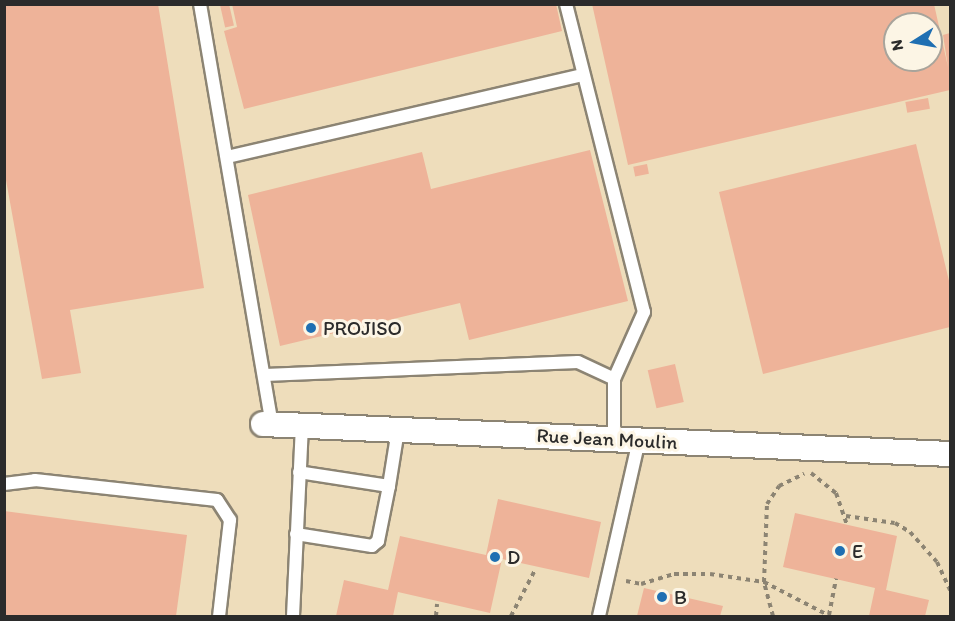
<!DOCTYPE html>
<style>
body{margin:0}
#map{position:relative;width:955px;height:621px;overflow:hidden;background:#edb;font-family:Itim,sans-serif}
div>[style]{position:absolute}
.building>*{inset:0;background:#eeb399;transform-origin:0 0}
.path>*{height:4px;margin-top:-2px;transform-origin:0;background:repeating-linear-gradient(90deg,#8c8473 0 4.5px,transparent 0 9px)}
.roads{filter:drop-shadow(2px 0 #8c8473) drop-shadow(-2px 0 #8c8473) drop-shadow(0 2px #8c8473) drop-shadow(0 -2px #8c8473)}
.service>*{height:12px;margin:-6px;padding:0 6px;transform-origin:6px;border-radius:6px;background:#fff}
.minor>*{height:24px;margin:-12px;padding:0 12px;transform-origin:12px;border-radius:12px;background:#fff}
.dots>*{width:16px;height:16px;translate:-50% -50%;box-sizing:border-box;border:3px solid #fcf5e5;border-radius:50%}
span{translate:-50% -50%;white-space:nowrap;text-align:center;line-height:1.15;-webkit-text-stroke:6px #fcf5e5;paint-order:stroke}
.poi-label{font-size:20px;color:#2b2b2b}
.left{translate:0 -50%;text-align:left}
.street-label{font-size:20px;color:#2b2b2b}
.frame{position:absolute;inset:0;border:6px solid #2b2b2b;pointer-events:none}
.north{position:absolute;left:883px;top:12px;width:60px;height:60px;box-sizing:border-box;background:#fcf5e5;border:2px solid #a8a49b;border-radius:50%;rotate:259deg;font-size:16px;font-weight:700;line-height:24px;text-align:center;color:#2b2b2b}
.north::after{content:'';display:block;margin:auto;width:21px;height:27px;background:#1f6fb2;clip-path:polygon(50% 0,100% 100%,50% 72%,0 100%)}
</style>
<div id="map">
<div class="building">
<div style="clip-path:polygon(4px 4px,158px 4px,204px 288px,70px 310px,81px 373px,42px 379px,4px 169px)"></div>
<div style="left:229px;top:4px;width:22px;height:9px;rotate:77deg"></div>
<div style="clip-path:polygon(232px 4px,556px 4px,562px 31px,244px 109px,224px 31px,237px 27px)"></div>
<div style="clip-path:polygon(evenodd,592px 4px,934px 4px,948px 67px,943px 35px,950px 33px,950px 90px,628px 165px,592px 4px,895px 24px,931px 24px,931px 60px,895px 60px,895px 24px)"></div>
<div style="left:928px;top:98px;width:11px;height:23px;rotate:80deg"></div>
<div style="clip-path:polygon(916px 144px,950px 285px,950px 327px,763px 374px,719px 192px)"></div>
<div style="clip-path:polygon(590px 150px,628px 301px,469px 340px,460px 303px,280px 346px,248px 195px,422px 152px,431px 189px)"></div>
<div style="left:647px;top:164px;width:10px;height:14px;rotate:79deg"></div>
<div style="left:675px;top:364px;width:39px;height:28px;rotate:77deg"></div>
<div style="clip-path:polygon(498px 499px,601px 522px,589px 578px,502px 559px,490px 613px,398px 592px,393px 616px,336px 616px,344px 580px,388px 590px,400px 536px,486px 555px)"></div>
<div style="clip-path:polygon(4px 511px,187px 535px,176px 616px,4px 616px)"></div>
<div style="clip-path:polygon(795px 513px,897px 536px,886px 590px,929px 600px,925px 616px,869px 616px,875px 588px,783px 567px)"></div>
<div style="clip-path:polygon(644px 588px,723px 606px,720px 616px,637px 616px)"></div>
</div>
<div class="path">
<div style="left:811px;top:473px;width:32px;rotate:39deg"></div>
<div style="left:836px;top:493px;width:34px;rotate:71deg"></div>
<div style="left:846px;top:516px;width:49px;rotate:8.1deg"></div>
<div style="left:895px;top:523px;width:17px;rotate:31deg"></div>
<div style="left:910px;top:532px;width:40px;rotate:48deg"></div>
<div style="left:937px;top:562px;width:31px;rotate:65deg"></div>
<div style="left:626px;top:581px;width:15px;rotate:11deg"></div>
<div style="left:641px;top:584px;width:34px;rotate:-17deg"></div>
<div style="left:674px;top:574px;width:36px"></div>
<div style="left:710px;top:574px;width:55px;rotate:8.4deg"></div>
<div style="left:764px;top:582px;width:74px;rotate:27.3deg"></div>
<div style="left:829px;top:615px;width:37px;rotate:-79deg"></div>
<div style="left:436px;top:616px;width:12px;rotate:-85deg"></div>
<div style="left:511px;top:616px;width:52px;rotate:-62.4deg"></div>
<div style="left:773px;top:616px;width:35px;rotate:-105deg"></div>
<div style="left:764px;top:582px;width:78px;rotate:-87.8deg"></div>
<div style="left:767px;top:504px;width:22px;rotate:-56deg"></div>
<div style="left:779px;top:486px;width:28px;rotate:-26deg"></div>
</div>
<div class="roads">
<div class="service">
<div style="left:200px;top:4px;width:427px;rotate:80.3deg"></div>
<div style="left:566px;top:4px;width:318px;rotate:75.8deg"></div>
<div style="left:644px;top:312px;width:73px;rotate:114.1deg"></div>
<div style="left:614px;top:379px;width:60px;rotate:90deg"></div>
<div style="left:227px;top:157px;width:365px;rotate:-13deg"></div>
<div style="left:265px;top:375px;width:313px;rotate:-2.4deg"></div>
<div style="left:578px;top:362px;width:40px;rotate:25deg"></div>
<div style="left:4px;top:484px;width:31px;rotate:-7deg"></div>
<div style="left:35px;top:480px;width:183px;rotate:6.3deg"></div>
<div style="left:217px;top:500px;width:24px;rotate:57deg"></div>
<div style="left:230px;top:520px;width:97px;rotate:96.5deg"></div>
<div style="left:389px;top:486px;width:57px;rotate:-80.9deg"></div>
<div style="left:296px;top:534px;width:77px;rotate:9deg"></div>
<div style="left:372px;top:546px;width:8px;rotate:-40deg"></div>
<div style="left:378px;top:541px;width:56px;rotate:-78.7deg"></div>
<div style="left:389px;top:486px;width:91px;rotate:-171.2deg"></div>
<div style="left:293px;top:616px;width:191px;rotate:-87.3deg"></div>
<div style="left:599px;top:616px;width:180px;rotate:-77.2deg"></div>
</div>
<div class="minor">
<div style="left:263px;top:424px;width:688px;rotate:2.5deg"></div>
</div>
</div>
<div class="dots">
<div style="left:311px;top:328px;background:#1f6fb2"></div>
<div style="left:840px;top:551px;background:#1f6fb2"></div>
<div style="left:495px;top:557px;background:#1f6fb2"></div>
<div style="left:662px;top:597px;background:#1f6fb2"></div>
</div>
<div class="poi-label">
<span class="left" style="left:323px;top:328px">PROJISO</span>
<span class="left" style="left:852px;top:551px">E</span>
<span class="left" style="left:507px;top:557px">D</span>
<span class="left" style="left:674px;top:597px">B</span>
</div>
<div class="street-label">
<span style="left:607px;top:439px;rotate:3deg">Rue Jean Moulin</span>
</div>
<div class="frame"></div>
<div class="north">N</div>
</div>
